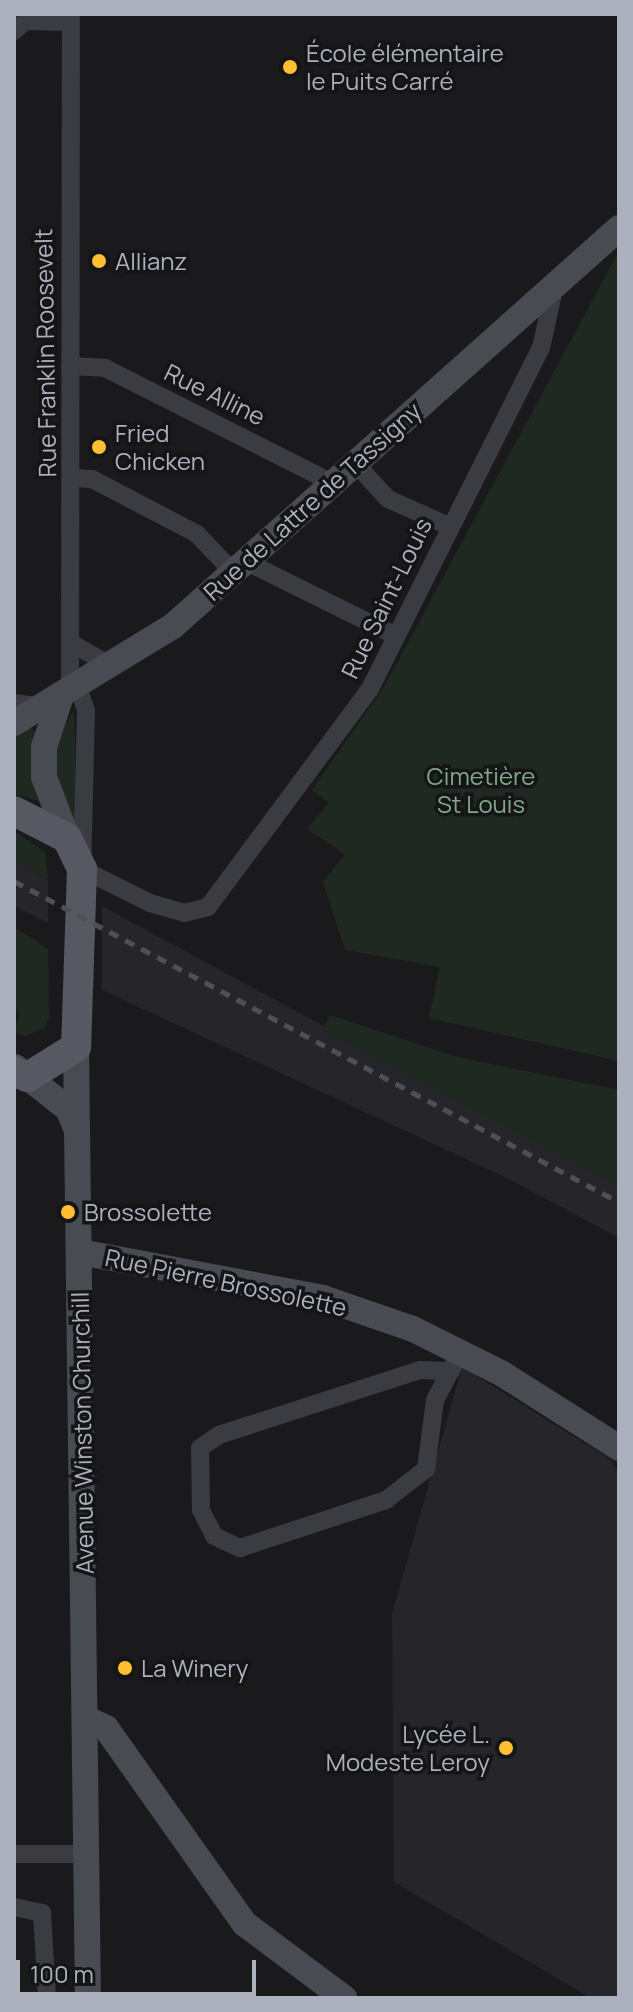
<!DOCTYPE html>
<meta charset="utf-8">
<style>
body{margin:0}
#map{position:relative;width:633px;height:2012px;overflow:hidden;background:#1a1a1d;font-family:Manrope,sans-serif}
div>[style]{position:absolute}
.built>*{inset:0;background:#26262a}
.green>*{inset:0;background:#1f2921}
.street>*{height:18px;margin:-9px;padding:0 9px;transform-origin:9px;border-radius:9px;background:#3b3c42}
.secondary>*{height:26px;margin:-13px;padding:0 13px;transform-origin:13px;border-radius:13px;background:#494b52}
.primary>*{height:30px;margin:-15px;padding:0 15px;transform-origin:15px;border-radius:15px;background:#575962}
.rail>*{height:5px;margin-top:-2.5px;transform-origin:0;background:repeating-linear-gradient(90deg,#4e5057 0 10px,transparent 0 18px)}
.dots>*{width:22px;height:22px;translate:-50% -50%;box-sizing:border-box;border:4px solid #151518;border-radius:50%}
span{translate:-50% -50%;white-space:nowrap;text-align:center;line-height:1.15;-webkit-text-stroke:7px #151518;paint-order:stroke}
.poi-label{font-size:24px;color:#acb1bd}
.left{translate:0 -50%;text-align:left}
.right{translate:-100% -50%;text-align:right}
.street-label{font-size:24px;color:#acb1bd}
.park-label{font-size:24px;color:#82a985}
.frame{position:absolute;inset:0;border:16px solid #acb1bd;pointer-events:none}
.scale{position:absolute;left:16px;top:1960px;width:240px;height:36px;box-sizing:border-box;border:4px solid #acb1bd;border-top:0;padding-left:10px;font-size:24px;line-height:28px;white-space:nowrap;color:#acb1bd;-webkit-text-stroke:6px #151518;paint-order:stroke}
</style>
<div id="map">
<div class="built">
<div style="clip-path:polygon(14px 860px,48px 880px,48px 923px,14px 906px)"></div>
<div style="clip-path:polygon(102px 906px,619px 1186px,619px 1238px,509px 1179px,102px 990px)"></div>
<div style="clip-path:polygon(462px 1367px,610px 1459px,619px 1474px,619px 1998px,591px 1998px,394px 1882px,392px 1614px)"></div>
</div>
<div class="green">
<div style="clip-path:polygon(619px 251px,619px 1061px,429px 1018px,440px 967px,345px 950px,323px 882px,345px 854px,307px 829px,329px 803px,312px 790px,384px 687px)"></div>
<div style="clip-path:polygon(74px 710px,77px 831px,54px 772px,57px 740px)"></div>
<div style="clip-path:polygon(29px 726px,37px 735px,40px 801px,14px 794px,14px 733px)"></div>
<div style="clip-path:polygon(14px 831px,45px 852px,48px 880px,14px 860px)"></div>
<div style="clip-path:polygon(14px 927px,48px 949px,49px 1017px,44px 1028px,25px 1036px,14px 1033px,20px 1012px,14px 1007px)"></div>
<div style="clip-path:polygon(330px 1015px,458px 1057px,619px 1090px,619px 1186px,322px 1031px)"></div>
</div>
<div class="street">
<div style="left:14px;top:31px;width:15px;rotate:-42deg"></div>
<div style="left:25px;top:21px;width:43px;rotate:1.3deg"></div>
<div style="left:70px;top:366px;width:35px;rotate:3deg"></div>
<div style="left:105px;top:368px;width:255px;rotate:26.8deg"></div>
<div style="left:355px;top:463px;width:49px;rotate:47.5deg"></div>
<div style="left:388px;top:499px;width:67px;rotate:23.9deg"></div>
<div style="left:71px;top:478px;width:21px;rotate:3deg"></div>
<div style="left:92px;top:479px;width:119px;rotate:27.6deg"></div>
<div style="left:197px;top:534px;width:51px;rotate:46.6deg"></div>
<div style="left:243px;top:560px;width:171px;rotate:26.4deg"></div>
<div style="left:73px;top:644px;width:46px;rotate:29.9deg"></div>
<div style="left:78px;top:688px;width:23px;rotate:70deg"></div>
<div style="left:86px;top:710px;width:159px;rotate:91.4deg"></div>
<div style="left:82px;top:869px;width:76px;rotate:26.6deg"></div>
<div style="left:150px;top:903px;width:35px;rotate:16deg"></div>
<div style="left:184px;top:913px;width:25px;rotate:-14deg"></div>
<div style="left:208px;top:907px;width:272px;rotate:-53.4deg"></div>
<div style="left:370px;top:689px;width:381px;rotate:-63.4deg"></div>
<div style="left:541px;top:348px;width:60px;rotate:-77.6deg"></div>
<div style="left:70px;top:692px;width:678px;rotate:-89.92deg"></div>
<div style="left:14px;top:703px;width:29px;rotate:8deg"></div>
<div style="left:449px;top:1371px;width:29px;rotate:-178deg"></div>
<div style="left:420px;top:1370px;width:211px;rotate:162.1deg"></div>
<div style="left:219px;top:1435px;width:23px;rotate:146deg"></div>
<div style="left:200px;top:1448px;width:62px;rotate:89.1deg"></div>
<div style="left:201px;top:1510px;width:29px;rotate:63deg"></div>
<div style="left:214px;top:1536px;width:29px;rotate:25deg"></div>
<div style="left:240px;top:1548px;width:154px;rotate:-18.2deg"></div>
<div style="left:386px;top:1500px;width:51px;rotate:-37.8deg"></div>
<div style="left:426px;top:1469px;width:70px;rotate:-82.6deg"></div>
<div style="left:435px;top:1400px;width:55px;rotate:-62deg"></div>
<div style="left:14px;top:1854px;width:72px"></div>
<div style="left:14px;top:1907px;width:29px;rotate:12deg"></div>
<div style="left:42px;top:1913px;width:85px;rotate:86.6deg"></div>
</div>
<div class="secondary">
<div style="left:60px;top:699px;width:51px;rotate:108.4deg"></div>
<div style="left:44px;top:747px;width:30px;rotate:90deg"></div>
<div style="left:44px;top:777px;width:65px;rotate:69.3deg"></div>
<div style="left:14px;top:723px;width:186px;rotate:-31.4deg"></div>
<div style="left:173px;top:626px;width:598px;rotate:-41.74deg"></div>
<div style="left:76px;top:1047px;width:951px;rotate:89.28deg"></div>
<div style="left:15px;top:1067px;width:68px;rotate:38.4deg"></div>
<div style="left:68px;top:1109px;width:21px;rotate:67deg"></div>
<div style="left:80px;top:1252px;width:247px;rotate:10.7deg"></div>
<div style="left:323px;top:1298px;width:95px;rotate:19deg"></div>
<div style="left:413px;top:1329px;width:98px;rotate:26.6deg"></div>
<div style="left:501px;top:1373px;width:140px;rotate:32.4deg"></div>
<div style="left:85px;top:1718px;width:23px;rotate:25deg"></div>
<div style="left:106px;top:1728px;width:240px;rotate:54.7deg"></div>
<div style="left:245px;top:1924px;width:124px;rotate:36.8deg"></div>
</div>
<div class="primary">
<div style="left:14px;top:811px;width:59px;rotate:27deg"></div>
<div style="left:67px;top:838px;width:34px;rotate:64deg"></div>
<div style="left:82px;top:869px;width:178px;rotate:91.9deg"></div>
<div style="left:76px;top:1047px;width:57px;rotate:148deg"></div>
<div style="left:28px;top:1077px;width:15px;rotate:-160deg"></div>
</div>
<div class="rail">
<div style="left:14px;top:881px;width:685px;rotate:27.95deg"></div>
</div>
<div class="dots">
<div style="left:290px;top:67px;background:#ffbf30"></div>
<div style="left:99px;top:261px;background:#ffbf30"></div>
<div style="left:99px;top:447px;background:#ffbf30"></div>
<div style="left:68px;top:1212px;background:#ffbf30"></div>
<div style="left:125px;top:1668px;background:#ffbf30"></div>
<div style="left:506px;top:1748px;background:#ffbf30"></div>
</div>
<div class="poi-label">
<span class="left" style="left:306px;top:67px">École élémentaire<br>le Puits Carré</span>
<span class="left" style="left:115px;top:261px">Allianz</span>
<span class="left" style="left:115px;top:447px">Fried<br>Chicken</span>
<span class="left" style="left:84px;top:1212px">Brossolette</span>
<span class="left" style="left:141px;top:1668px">La Winery</span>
<span class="right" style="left:490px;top:1748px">Lycée L.<br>Modeste Leroy</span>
</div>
<div class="street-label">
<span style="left:45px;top:353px;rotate:-91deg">Rue Franklin Roosevelt</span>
<span style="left:215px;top:394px;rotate:26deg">Rue Alline</span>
<span style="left:312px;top:501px;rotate:-42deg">Rue de Lattre de Tassigny</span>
<span style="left:386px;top:598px;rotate:-64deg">Rue Saint-Louis</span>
<span style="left:226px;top:1282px;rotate:12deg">Rue Pierre Brossolette</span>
<span style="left:82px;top:1433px;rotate:-91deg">Avenue Winston Churchill</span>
</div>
<div class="park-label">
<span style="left:481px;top:790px">Cimetière<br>St Louis</span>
</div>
<div class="frame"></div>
<div class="scale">100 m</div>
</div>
